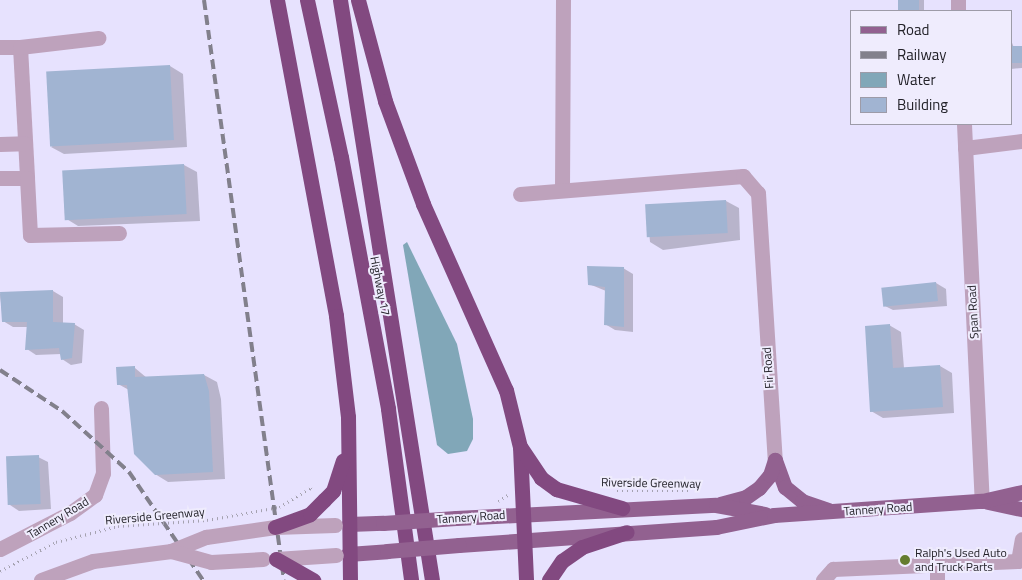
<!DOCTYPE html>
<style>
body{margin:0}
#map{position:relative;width:1022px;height:580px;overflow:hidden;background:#efecfd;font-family:"Titillium Web",sans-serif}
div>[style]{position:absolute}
.built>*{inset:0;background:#e7e2fe}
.water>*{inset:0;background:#81a7b8}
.shadow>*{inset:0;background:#0003;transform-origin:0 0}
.building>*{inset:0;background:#a1b4d2;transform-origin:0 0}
.path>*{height:2.5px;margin-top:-1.25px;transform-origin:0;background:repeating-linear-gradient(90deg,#a5a2b0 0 1px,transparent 0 5px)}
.minor>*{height:15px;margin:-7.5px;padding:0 7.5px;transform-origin:7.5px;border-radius:7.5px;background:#bea2bc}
.major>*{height:15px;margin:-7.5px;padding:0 7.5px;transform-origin:7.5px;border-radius:7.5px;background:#926190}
.highway>*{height:15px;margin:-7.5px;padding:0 7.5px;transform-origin:7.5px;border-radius:7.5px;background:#824980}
.rail>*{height:4px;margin-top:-2px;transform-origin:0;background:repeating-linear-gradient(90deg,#82808c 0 10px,transparent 0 15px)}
.path-bridge>*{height:2.5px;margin-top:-1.25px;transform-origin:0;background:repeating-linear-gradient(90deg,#a5a2b0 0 1px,transparent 0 5px)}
.minor-bridge>*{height:15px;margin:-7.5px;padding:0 7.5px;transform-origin:7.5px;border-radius:7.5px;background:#bea2bc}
.major-bridge>*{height:15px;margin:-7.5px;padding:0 7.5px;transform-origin:7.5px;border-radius:7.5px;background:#926190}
.highway-bridge>*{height:15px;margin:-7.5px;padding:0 7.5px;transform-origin:7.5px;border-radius:7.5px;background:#824980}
.dots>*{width:14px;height:14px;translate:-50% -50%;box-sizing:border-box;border:2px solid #efecfd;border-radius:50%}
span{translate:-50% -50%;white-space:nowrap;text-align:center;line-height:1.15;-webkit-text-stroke:4px #efecfd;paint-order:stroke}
.street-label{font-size:12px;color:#232229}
.poi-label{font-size:12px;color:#232229}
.left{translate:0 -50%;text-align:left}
.legend{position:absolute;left:850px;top:10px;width:162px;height:115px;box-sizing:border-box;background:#efecfd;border:1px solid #9d9ba8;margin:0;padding:6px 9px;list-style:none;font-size:15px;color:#232229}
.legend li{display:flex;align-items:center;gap:10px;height:25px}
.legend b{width:25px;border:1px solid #9d9ba8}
</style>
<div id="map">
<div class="built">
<div style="clip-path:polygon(evenodd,0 0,1022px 0,1022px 580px,0 580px,0 0,851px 11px,1011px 11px,1011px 124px,851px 124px,851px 11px)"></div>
</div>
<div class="water">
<div style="clip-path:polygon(407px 242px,457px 344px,473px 419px,473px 439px,467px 451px,448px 454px,437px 445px,403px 245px)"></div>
</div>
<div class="shadow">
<div style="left:899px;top:0;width:25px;height:11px"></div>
<div style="clip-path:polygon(1011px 40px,1014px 48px,1022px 47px,1022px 68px,1011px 69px)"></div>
<div style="clip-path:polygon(170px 66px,183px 74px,187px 147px,64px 154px,51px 147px)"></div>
<div style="clip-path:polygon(1011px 76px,1012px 97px,1011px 98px)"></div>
<div style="clip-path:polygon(184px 165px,197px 172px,200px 221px,78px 226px,65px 218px,64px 172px)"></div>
<div style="clip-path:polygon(726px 201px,739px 208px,740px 240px,663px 250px,650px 242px,647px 210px)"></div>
<div style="clip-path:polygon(623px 268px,633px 274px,633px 332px,615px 330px,605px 324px,606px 291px,589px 284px)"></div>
<div style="clip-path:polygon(936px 283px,946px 289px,947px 306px,893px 310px,883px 305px)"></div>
<div style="clip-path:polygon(53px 291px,63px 297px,63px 324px,74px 324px,84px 330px,82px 363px,71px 365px,62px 359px,61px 354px,36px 355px,27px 349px,28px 327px,13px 327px,3px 321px,0 294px)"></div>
<div style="clip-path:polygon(889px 325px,901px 332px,904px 368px,940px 366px,952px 373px,954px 413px,883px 418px,871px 411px)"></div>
<div style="clip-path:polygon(135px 368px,147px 378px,204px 375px,217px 382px,221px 399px,225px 479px,168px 482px,155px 474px,129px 390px,118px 384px)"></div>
<div style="clip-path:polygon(38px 457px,48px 462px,51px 509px,19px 511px,10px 505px)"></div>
</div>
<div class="building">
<div style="left:898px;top:0;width:21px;height:11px"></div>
<div style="left:1022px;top:46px;width:17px;height:11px;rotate:90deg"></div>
<div style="left:170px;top:65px;width:75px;height:124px;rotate:87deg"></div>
<div style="left:184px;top:164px;width:50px;height:122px;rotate:87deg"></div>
<div style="left:726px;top:200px;width:33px;height:81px;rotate:87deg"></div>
<div style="clip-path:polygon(587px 266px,624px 267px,624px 327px,604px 325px,605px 287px,588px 285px)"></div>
<div style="left:936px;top:282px;width:19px;height:55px;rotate:84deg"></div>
<div style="clip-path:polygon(53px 290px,53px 322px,75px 323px,72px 358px,61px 360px,59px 348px,25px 350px,27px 322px,2px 322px,0 292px)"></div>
<div style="clip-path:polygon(890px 324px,893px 368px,940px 365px,943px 407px,870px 412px,865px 326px)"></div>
<div style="clip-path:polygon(135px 366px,135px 377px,204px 374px,209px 391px,213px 472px,155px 475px,134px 454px,127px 385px,117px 385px,116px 367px)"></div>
<div style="left:39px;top:455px;width:49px;height:33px;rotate:88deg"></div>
</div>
<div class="path">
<div style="left:617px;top:491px;width:72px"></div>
<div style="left:498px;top:501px;width:13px;rotate:-32deg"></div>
<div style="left:0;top:571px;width:63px;rotate:-27.4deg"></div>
<div style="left:56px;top:542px;width:64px;rotate:-14.5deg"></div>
</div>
<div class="minor">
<div style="left:958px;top:0;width:11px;rotate:90deg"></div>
<div style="left:0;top:47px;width:20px"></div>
<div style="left:20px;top:47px;width:131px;rotate:86.9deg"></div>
<div style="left:27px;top:178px;width:27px;rotate:180deg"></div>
<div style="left:20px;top:47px;width:79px;rotate:-6.6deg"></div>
<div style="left:964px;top:124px;width:377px;rotate:87.3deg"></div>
<div style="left:0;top:144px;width:24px;rotate:-2deg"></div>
<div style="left:965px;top:148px;width:57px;rotate:-7deg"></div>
<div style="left:27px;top:178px;width:57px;rotate:87deg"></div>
<div style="left:30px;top:235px;width:89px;rotate:-1.3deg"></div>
<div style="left:562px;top:190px;width:190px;rotate:-89.7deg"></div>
<div style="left:520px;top:194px;width:224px;rotate:-4.6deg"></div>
<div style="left:743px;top:176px;width:23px;rotate:49deg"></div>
<div style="left:758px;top:193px;width:268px;rotate:86.4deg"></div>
<div style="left:0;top:549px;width:79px;rotate:-27.2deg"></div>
<div style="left:70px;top:513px;width:31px;rotate:-36deg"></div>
<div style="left:95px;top:495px;width:23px;rotate:-70deg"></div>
<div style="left:103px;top:473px;width:65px;rotate:-91.8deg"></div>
<div style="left:41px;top:580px;width:55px;rotate:-20.1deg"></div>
<div style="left:93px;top:561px;width:79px;rotate:-7.3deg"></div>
<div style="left:823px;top:580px;width:15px;rotate:-48deg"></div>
<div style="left:833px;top:569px;width:185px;rotate:-2.5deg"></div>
<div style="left:1018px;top:561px;width:22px;rotate:-80deg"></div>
<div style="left:937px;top:580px;width:15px;rotate:-90deg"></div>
</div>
<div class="major">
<div style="left:775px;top:460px;width:29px;rotate:70deg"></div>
<div style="left:785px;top:487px;width:22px;rotate:39deg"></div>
<div style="left:802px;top:501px;width:28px;rotate:19deg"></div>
<div style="left:988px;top:502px;width:35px;rotate:12deg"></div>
<div style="left:720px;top:504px;width:27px;rotate:-15deg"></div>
<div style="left:746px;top:497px;width:16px;rotate:-35deg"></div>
<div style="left:759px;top:488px;width:17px;rotate:-50deg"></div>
<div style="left:770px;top:475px;width:16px;rotate:-72deg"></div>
<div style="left:456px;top:518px;width:260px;rotate:-2.9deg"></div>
<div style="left:716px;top:505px;width:50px;rotate:10.4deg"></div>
<div style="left:349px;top:524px;width:34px;rotate:-2deg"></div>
<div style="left:459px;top:545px;width:258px;rotate:-4deg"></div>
<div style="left:716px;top:527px;width:59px;rotate:-11.7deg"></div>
<div style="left:774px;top:515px;width:208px;rotate:-3.9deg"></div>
<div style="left:982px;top:501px;width:41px;rotate:-12.7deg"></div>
<div style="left:348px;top:554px;width:39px;rotate:-4deg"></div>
</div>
<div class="highway">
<div style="left:277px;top:0;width:321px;rotate:79.4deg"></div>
<div style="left:336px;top:316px;width:102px;rotate:83.2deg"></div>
<div style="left:348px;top:417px;width:163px;rotate:89.3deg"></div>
<div style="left:307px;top:0;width:161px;rotate:77.8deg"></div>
<div style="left:341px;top:157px;width:256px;rotate:79.4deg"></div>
<div style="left:388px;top:409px;width:173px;rotate:82.3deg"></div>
<div style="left:340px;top:0;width:587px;rotate:80.99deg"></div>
<div style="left:358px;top:0;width:105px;rotate:75deg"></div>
<div style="left:385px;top:101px;width:110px;rotate:69.7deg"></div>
<div style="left:423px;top:204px;width:204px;rotate:66deg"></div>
<div style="left:506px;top:390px;width:59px;rotate:76.2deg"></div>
<div style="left:520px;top:447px;width:133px;rotate:87.4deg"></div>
<div style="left:521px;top:448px;width:36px;rotate:56deg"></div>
<div style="left:541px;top:478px;width:19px;rotate:36deg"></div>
<div style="left:556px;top:489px;width:69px;rotate:16.1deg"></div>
<div style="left:324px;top:500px;width:13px;rotate:-45deg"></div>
<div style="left:333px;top:491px;width:32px;rotate:-72deg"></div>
<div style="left:549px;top:580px;width:23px;rotate:-56deg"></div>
<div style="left:562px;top:561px;width:24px;rotate:-35deg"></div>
<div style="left:582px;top:547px;width:47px;rotate:-18.4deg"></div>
</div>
<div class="rail">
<div style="left:204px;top:0;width:585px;rotate:82.15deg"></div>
<div style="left:0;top:370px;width:74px;rotate:33.5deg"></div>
<div style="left:62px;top:411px;width:91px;rotate:42.3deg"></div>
<div style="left:129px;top:472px;width:131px;rotate:55.6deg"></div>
</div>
<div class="path-bridge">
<div style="left:118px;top:526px;width:89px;rotate:-3.9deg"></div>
<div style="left:207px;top:520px;width:73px;rotate:-10.2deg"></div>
<div style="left:279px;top:507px;width:37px;rotate:-31deg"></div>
<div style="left:311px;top:488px;width:4px;rotate:56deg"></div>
</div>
<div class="minor-bridge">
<div style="left:171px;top:551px;width:38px;rotate:-22deg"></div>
<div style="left:206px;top:537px;width:70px;rotate:-8.2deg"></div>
<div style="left:275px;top:527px;width:60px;rotate:-1.9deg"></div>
<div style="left:171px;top:551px;width:41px;rotate:15.4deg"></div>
<div style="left:211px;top:562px;width:52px;rotate:-3.3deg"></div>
<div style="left:276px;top:559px;width:60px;rotate:-3.8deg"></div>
</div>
<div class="major-bridge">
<div style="left:383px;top:523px;width:73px;rotate:-3.9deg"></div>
<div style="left:387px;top:551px;width:72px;rotate:-4.8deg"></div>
</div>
<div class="highway-bridge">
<div style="left:275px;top:527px;width:37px;rotate:-20deg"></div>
<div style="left:310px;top:514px;width:20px;rotate:-45deg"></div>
<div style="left:276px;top:559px;width:43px;rotate:29.6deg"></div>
</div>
<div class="dots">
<div style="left:905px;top:560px;background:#657c2f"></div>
</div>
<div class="street-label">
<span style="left:380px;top:286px;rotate:79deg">Highway 17</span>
<span style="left:973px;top:312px;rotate:-93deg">Span Road</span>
<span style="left:768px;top:368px;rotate:-94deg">Fir Road</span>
<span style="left:651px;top:483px;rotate:1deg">Riverside Greenway</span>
<span style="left:878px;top:509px;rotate:-4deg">Tannery Road</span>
<span style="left:155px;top:516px;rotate:-5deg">Riverside Greenway</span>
<span style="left:471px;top:517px;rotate:-4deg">Tannery Road</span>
<span style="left:58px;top:518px;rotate:-31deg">Tannery Road</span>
</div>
<div class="poi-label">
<span class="left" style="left:915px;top:560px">Ralph's Used Auto<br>and Truck Parts</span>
</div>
<ul class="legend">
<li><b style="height:6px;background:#926190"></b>Road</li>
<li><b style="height:6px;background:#82808c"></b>Railway</li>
<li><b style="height:14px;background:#81a7b8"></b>Water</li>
<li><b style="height:14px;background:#a1b4d2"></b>Building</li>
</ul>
</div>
